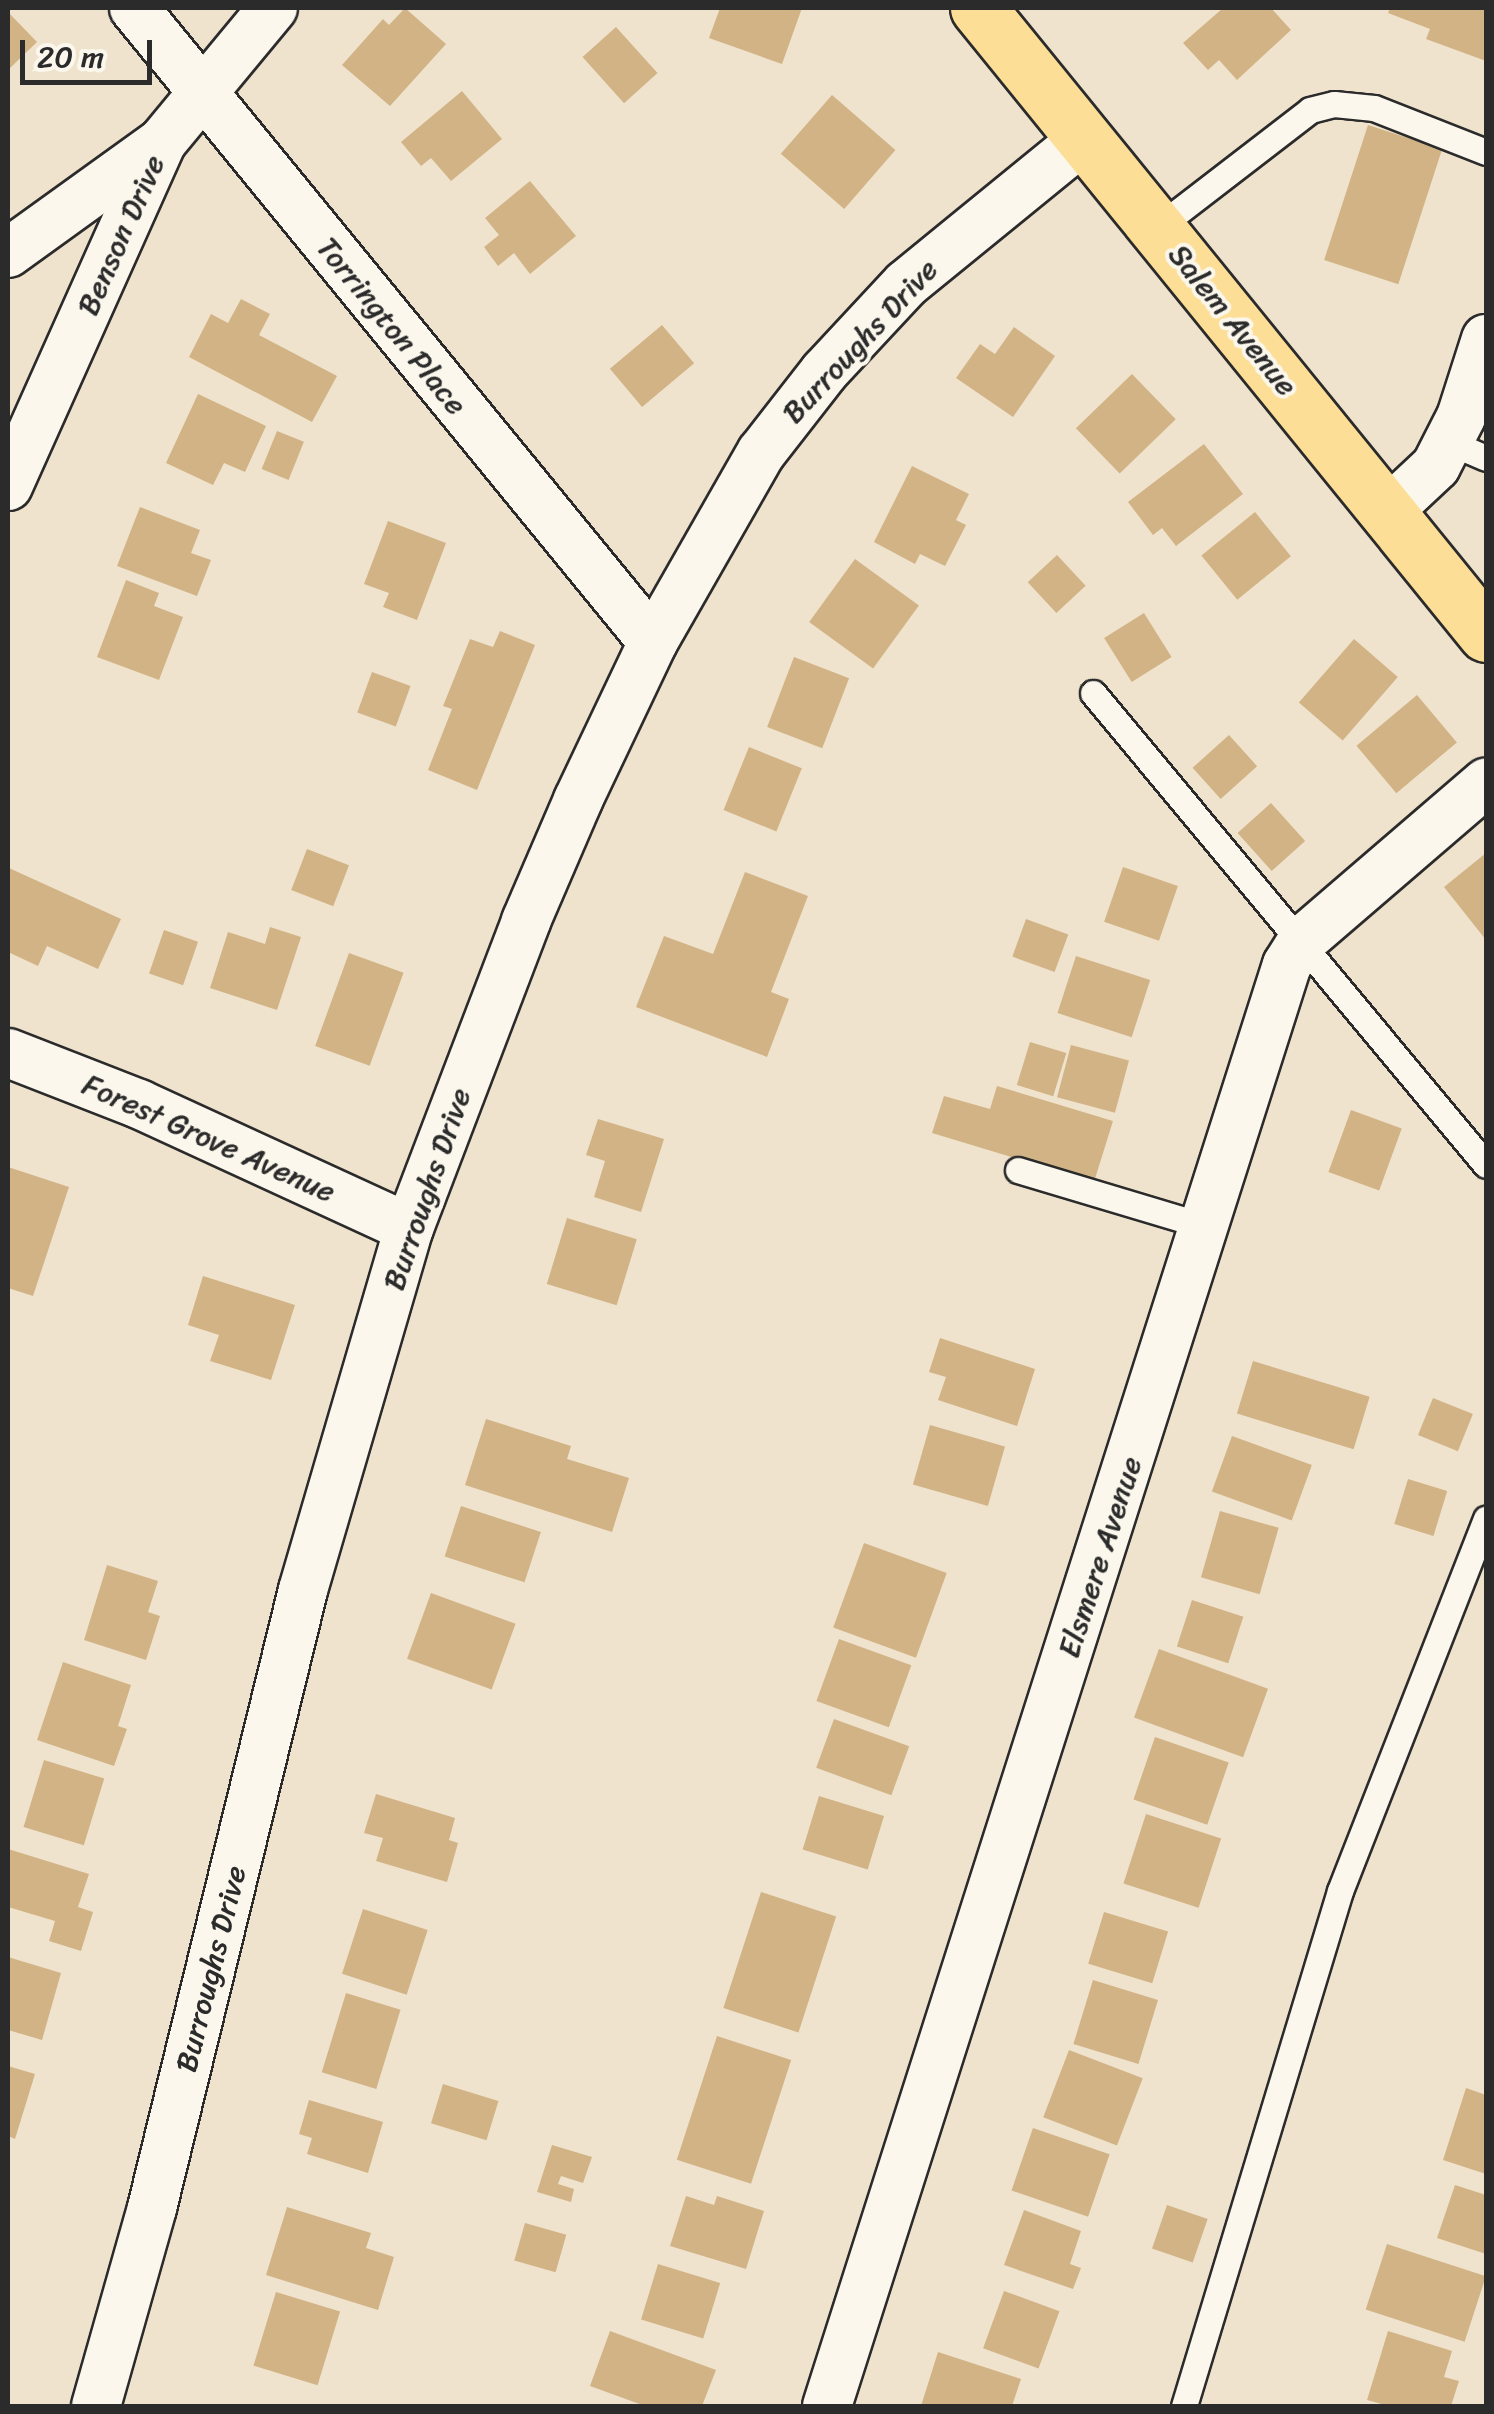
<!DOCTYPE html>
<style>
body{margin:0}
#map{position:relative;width:1494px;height:2414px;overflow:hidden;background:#efe3cd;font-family:Sriracha,sans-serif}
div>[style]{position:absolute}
.building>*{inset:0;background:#d2b386;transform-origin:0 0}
.roads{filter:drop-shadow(2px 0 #2b2b2b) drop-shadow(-2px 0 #2b2b2b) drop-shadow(0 2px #2b2b2b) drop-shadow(0 -2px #2b2b2b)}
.lane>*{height:25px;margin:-12.5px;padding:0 12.5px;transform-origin:12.5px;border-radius:12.5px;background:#fbf7ec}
.street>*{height:48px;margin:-24px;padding:0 24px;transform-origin:24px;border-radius:24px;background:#fbf7ec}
.primary>*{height:55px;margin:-27.5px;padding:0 27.5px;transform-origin:27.5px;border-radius:27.5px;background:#fdde96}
span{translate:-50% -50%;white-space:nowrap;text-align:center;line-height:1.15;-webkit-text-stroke:8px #fbf7ec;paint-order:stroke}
.street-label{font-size:30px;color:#2b2b2b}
.frame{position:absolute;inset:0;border:10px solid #2b2b2b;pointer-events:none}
.scale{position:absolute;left:20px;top:40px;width:132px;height:45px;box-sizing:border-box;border:5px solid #2b2b2b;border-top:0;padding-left:12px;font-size:30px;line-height:35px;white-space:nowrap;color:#2b2b2b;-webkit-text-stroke:8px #fbf7ec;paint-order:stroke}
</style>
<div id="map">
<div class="building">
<div style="clip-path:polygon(405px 8px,446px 44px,390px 106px,342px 65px,383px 19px,389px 25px)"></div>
<div style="clip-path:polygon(720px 8px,802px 8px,782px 64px,709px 38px)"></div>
<div style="clip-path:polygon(1223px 8px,1271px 8px,1291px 30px,1237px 80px,1219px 60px,1208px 70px,1183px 43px)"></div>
<div style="clip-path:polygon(1390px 8px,1486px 8px,1486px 61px,1426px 39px,1430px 29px,1388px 13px)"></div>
<div style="clip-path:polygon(8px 12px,37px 42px,8px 70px)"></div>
<div style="left:616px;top:27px;width:62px;height:45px;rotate:48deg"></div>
<div style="clip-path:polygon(462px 91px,502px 139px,451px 181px,431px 158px,421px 166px,401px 142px)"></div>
<div style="left:832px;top:95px;width:84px;height:78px;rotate:41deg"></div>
<div style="left:1368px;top:125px;width:78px;height:142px;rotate:18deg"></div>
<div style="clip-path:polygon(530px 181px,576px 236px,530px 274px,514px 253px,498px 266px,484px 247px,499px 235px,485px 218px)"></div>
<div style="clip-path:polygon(241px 299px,270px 314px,259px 335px,337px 376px,312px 422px,189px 357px,211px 314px,228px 323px)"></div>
<div style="left:662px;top:325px;width:50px;height:68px;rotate:50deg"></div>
<div style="clip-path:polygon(1014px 327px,1055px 356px,1013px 417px,956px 378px,980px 344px,995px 354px)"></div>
<div style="left:1132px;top:374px;width:63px;height:78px;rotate:46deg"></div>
<div style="clip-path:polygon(198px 394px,266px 426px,245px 472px,224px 463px,213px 485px,166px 463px)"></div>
<div style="left:277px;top:431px;width:29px;height:41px;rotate:22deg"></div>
<div style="clip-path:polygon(1204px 444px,1243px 494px,1176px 546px,1162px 528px,1153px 535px,1128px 502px)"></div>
<div style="clip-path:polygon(912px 466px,969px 494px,956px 520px,966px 525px,945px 566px,920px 554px,915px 564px,874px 542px)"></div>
<div style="clip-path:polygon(140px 507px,200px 530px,191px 553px,211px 560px,197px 596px,117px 566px)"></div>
<div style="left:1255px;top:512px;width:57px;height:69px;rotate:51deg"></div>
<div style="clip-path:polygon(388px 521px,446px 543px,417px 620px,383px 607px,389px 593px,364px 584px)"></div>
<div style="left:1057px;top:555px;width:42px;height:40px;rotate:47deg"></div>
<div style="left:855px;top:559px;width:79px;height:78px;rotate:36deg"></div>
<div style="clip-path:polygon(126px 580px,159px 593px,154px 606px,183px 617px,159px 680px,97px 657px)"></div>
<div style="left:1144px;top:613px;width:52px;height:47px;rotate:58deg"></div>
<div style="clip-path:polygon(500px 631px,535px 645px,477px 790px,428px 770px,452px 709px,443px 706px,470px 639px,493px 647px)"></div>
<div style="left:1354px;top:639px;width:58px;height:84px;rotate:41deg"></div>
<div style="left:794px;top:657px;width:59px;height:75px;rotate:21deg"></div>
<div style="left:372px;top:672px;width:41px;height:43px;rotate:20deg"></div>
<div style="left:1417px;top:695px;width:62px;height:79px;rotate:50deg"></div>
<div style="left:1229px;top:735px;width:42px;height:49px;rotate:48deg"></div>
<div style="left:749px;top:747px;width:57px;height:68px;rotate:22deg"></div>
<div style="left:1271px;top:803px;width:51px;height:45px;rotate:48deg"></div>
<div style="left:307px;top:849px;width:45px;height:44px;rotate:21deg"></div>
<div style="clip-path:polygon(1486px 853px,1486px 940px,1444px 887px)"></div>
<div style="left:1123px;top:867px;width:58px;height:58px;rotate:19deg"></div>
<div style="clip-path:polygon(9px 868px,121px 919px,98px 969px,47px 946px,38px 966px,8px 952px)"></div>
<div style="clip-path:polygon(745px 872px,808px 896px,771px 992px,789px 999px,767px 1057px,636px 1007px,664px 936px,713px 954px)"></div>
<div style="left:1026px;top:919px;width:45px;height:40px;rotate:20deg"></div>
<div style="clip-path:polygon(270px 927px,301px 937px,277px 1010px,210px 988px,228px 932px,265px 944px)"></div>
<div style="left:164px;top:930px;width:36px;height:46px;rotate:19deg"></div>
<div style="left:349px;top:953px;width:58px;height:99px;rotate:20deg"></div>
<div style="left:1076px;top:956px;width:78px;height:60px;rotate:18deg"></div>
<div style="left:1030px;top:1042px;width:38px;height:45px;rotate:17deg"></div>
<div style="left:1071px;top:1045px;width:60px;height:54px;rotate:15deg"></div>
<div style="clip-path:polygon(997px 1086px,1113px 1121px,1094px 1182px,932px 1133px,944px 1096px,990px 1109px)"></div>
<div style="left:1351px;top:1110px;width:54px;height:66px;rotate:20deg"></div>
<div style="clip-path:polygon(598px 1119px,664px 1139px,641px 1212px,594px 1197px,605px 1161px,586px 1155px)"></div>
<div style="clip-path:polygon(8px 1167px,69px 1187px,33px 1296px,8px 1288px)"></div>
<div style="left:567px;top:1218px;width:73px;height:69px;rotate:17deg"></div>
<div style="clip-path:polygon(203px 1276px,295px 1305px,271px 1380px,210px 1361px,219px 1335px,188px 1325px)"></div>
<div style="clip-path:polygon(940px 1338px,1035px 1369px,1017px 1426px,938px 1400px,946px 1377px,929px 1372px)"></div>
<div style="left:1253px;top:1361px;width:122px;height:55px;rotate:17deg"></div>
<div style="left:1433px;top:1398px;width:43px;height:40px;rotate:22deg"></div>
<div style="clip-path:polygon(486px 1419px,571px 1446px,567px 1459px,629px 1478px,612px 1532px,465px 1485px)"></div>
<div style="left:930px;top:1425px;width:78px;height:62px;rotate:16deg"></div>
<div style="left:1232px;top:1436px;width:85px;height:59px;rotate:20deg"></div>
<div style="left:1408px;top:1479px;width:41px;height:47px;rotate:17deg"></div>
<div style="left:461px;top:1506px;width:84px;height:53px;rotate:18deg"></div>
<div style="left:1220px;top:1511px;width:61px;height:69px;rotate:16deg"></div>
<div style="left:864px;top:1543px;width:88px;height:90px;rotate:20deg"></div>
<div style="clip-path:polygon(107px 1565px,158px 1581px,148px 1612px,160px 1616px,146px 1660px,84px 1640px)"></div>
<div style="left:431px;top:1593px;width:90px;height:70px;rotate:20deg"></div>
<div style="left:1192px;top:1600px;width:54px;height:49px;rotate:18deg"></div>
<div style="left:839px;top:1639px;width:77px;height:66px;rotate:20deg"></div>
<div style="left:1159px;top:1649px;width:116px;height:73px;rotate:20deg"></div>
<div style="clip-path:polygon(63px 1662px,131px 1685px,118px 1726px,127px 1729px,114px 1766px,37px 1740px)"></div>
<div style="left:834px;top:1719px;width:80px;height:52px;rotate:20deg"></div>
<div style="left:1155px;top:1737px;width:78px;height:66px;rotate:19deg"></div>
<div style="left:44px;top:1760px;width:63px;height:70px;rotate:17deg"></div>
<div style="clip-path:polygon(376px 1794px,455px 1818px,449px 1840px,458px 1843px,447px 1882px,376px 1861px,383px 1838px,364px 1833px)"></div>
<div style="left:819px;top:1796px;width:68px;height:56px;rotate:17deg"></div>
<div style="left:1146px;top:1814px;width:79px;height:73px;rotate:18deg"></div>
<div style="clip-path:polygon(8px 1849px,89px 1874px,78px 1907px,93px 1912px,81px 1951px,49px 1941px,55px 1921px,8px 1907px)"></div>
<div style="left:761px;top:1892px;width:79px;height:122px;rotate:18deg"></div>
<div style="left:363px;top:1909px;width:68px;height:68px;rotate:18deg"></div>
<div style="left:1104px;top:1912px;width:67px;height:54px;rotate:17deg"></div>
<div style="clip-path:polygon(8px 1957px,61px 1973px,42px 2040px,8px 2030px)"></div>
<div style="left:1093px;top:1980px;width:68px;height:67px;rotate:17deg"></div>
<div style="left:346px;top:1993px;width:57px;height:83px;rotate:17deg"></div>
<div style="left:717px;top:2036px;width:78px;height:130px;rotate:18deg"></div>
<div style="left:1069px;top:2050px;width:79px;height:72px;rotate:21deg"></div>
<div style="clip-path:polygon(8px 2066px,35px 2074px,15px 2139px,8px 2136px)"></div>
<div style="left:443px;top:2084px;width:58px;height:41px;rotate:17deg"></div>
<div style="clip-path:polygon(1466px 2088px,1486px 2095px,1486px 2174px,1443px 2160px)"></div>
<div style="clip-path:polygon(309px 2100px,383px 2122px,368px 2173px,307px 2154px,312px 2138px,299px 2134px)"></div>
<div style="left:1033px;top:2128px;width:81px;height:66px;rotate:19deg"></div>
<div style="clip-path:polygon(552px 2145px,592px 2157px,583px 2183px,561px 2176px,558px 2184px,574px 2189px,571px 2202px,537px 2192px)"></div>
<div style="clip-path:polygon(1455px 2185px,1486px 2195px,1486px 2254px,1437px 2238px)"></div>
<div style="clip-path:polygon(686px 2196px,714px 2205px,717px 2196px,764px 2211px,746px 2269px,670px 2246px)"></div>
<div style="left:1167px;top:2205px;width:43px;height:46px;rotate:19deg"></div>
<div style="clip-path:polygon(287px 2207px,371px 2233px,366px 2248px,394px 2257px,378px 2310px,266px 2275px)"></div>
<div style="clip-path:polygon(1024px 2210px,1081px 2231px,1070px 2264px,1081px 2268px,1073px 2289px,1004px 2265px)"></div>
<div style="left:525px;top:2223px;width:43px;height:39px;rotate:16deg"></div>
<div style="left:1387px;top:2244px;width:104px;height:69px;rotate:18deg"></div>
<div style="left:658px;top:2264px;width:65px;height:58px;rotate:17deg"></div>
<div style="left:1004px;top:2291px;width:59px;height:61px;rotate:20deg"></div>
<div style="left:276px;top:2292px;width:67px;height:77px;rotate:17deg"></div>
<div style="clip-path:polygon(610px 2331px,716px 2370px,702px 2406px,645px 2406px,590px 2386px)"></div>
<div style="clip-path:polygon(1388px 2331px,1452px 2351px,1444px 2377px,1459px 2381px,1451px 2406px,1389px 2406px,1367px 2400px)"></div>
<div style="clip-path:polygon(938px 2352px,1021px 2379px,1012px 2406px,921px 2406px)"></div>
</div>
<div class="roads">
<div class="lane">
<div style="left:1157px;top:228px;width:193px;rotate:-37.6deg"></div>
<div style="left:1310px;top:110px;width:25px;rotate:-14deg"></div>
<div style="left:1334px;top:104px;width:40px;rotate:5.7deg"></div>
<div style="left:1374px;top:108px;width:120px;rotate:21.4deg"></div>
<div style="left:1449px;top:442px;width:40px;rotate:23.4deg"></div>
<div style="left:1093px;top:693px;width:614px;rotate:50.22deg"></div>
<div style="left:1018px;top:1170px;width:195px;rotate:16.7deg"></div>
<div style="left:1184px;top:2406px;width:538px;rotate:-73.15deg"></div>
<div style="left:1340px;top:1891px;width:400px;rotate:-68.6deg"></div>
</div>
<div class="street">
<div style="left:134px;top:8px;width:819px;rotate:50.7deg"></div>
<div style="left:8px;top:253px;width:190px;rotate:-35.8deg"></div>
<div style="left:8px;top:486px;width:377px;rotate:-65.9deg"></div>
<div style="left:162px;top:142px;width:174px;rotate:-50.4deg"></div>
<div style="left:1387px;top:512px;width:67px;rotate:-43.2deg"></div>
<div style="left:1436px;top:466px;width:55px;rotate:-63deg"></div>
<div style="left:1461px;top:417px;width:82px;rotate:-72.2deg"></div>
<div style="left:8px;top:1053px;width:141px;rotate:21.3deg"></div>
<div style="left:139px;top:1104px;width:297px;rotate:24.7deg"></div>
<div style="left:96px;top:2406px;width:206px;rotate:-74.2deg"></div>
<div style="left:152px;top:2208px;width:636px;rotate:-76.27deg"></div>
<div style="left:303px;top:1590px;width:377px;rotate:-73.7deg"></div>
<div style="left:409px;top:1228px;width:329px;rotate:-69.1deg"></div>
<div style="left:526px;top:921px;width:132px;rotate:-66.7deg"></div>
<div style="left:578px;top:800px;width:175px;rotate:-64.6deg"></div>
<div style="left:653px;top:642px;width:218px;rotate:-60.3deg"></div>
<div style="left:761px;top:453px;width:103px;rotate:-52.1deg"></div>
<div style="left:824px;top:372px;width:120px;rotate:-47deg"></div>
<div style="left:906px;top:284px;width:230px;rotate:-39.2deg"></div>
<div style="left:827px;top:2406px;width:1513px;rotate:-72.3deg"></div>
<div style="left:1287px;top:965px;width:28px;rotate:-58deg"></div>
<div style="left:1302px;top:941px;width:243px;rotate:-40.7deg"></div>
</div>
<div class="primary">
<div style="left:978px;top:8px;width:806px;rotate:50.94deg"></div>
</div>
</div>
<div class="street-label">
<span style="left:121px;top:235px;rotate:-66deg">Benson Drive</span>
<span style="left:1233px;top:320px;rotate:51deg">Salem Avenue</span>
<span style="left:392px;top:326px;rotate:51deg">Torrington Place</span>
<span style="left:860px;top:341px;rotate:-47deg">Burroughs Drive</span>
<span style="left:209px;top:1138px;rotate:24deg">Forest Grove Avenue</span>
<span style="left:427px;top:1189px;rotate:-71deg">Burroughs Drive</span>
<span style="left:1100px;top:1557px;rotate:-72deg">Elsmere Avenue</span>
<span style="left:211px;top:1969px;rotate:-76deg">Burroughs Drive</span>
</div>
<div class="frame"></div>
<div class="scale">20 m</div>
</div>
